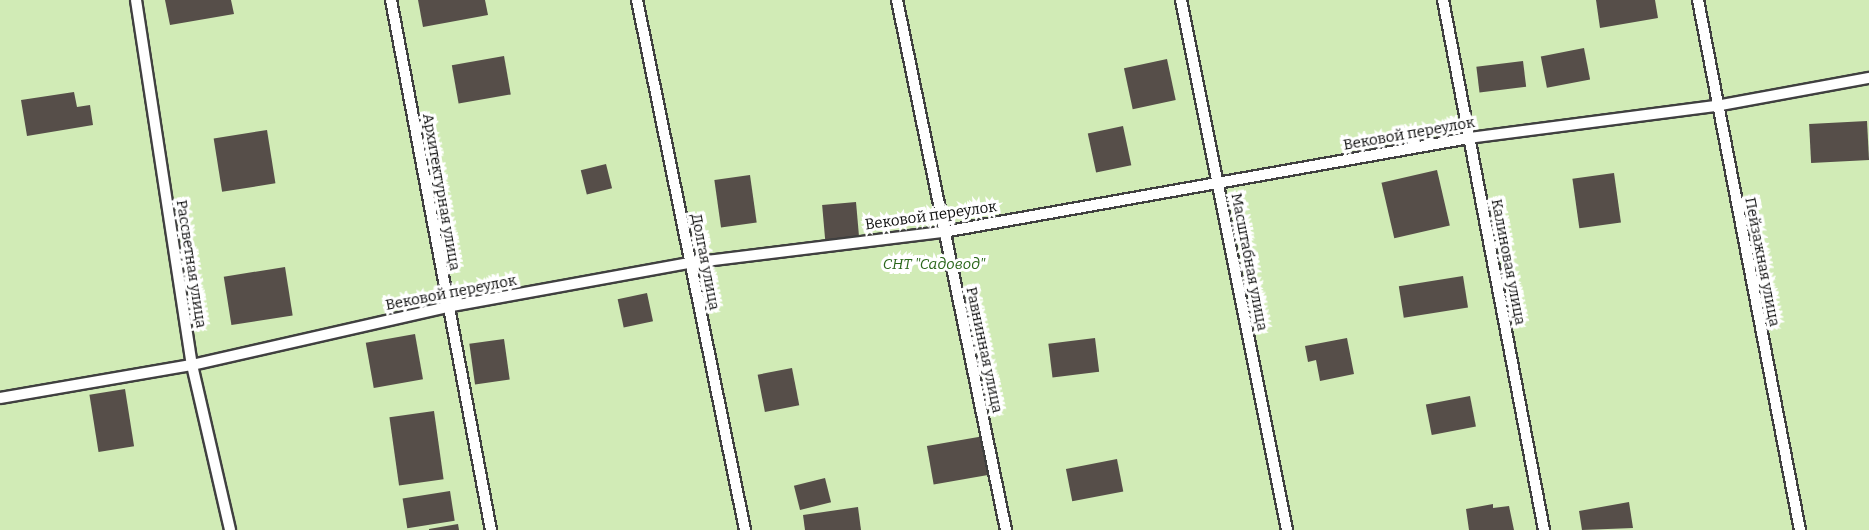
<!DOCTYPE html>
<meta charset="utf-8">
<style>
body{margin:0}
#map{position:relative;width:1869px;height:530px;overflow:hidden;background:#fffbed;font-family:Bitter,serif}
div>[style]{position:absolute}
.green>*{inset:0;background:#d1ebb6;transform-origin:0 0}
.building>*{inset:0;background:#564e49;transform-origin:0 0}
.roads{filter:drop-shadow(2px 0 #404040) drop-shadow(-2px 0 #404040) drop-shadow(0 2px #404040) drop-shadow(0 -2px #404040)}
.service>*{height:10px;margin:-5px;padding:0 5px;transform-origin:5px;border-radius:5px;background:#fff}
span{translate:-50% -50%;white-space:nowrap;text-align:center;line-height:1.15;-webkit-text-stroke:6px #fff;paint-order:stroke}
.street-label{font-size:15px;color:#0d0d0d}
.park-label{font-size:15px;color:#2b671b;font-style:italic}
</style>
<div id="map">
<div class="green">
<div style="left:0;top:0;width:1869px;height:530px"></div>
</div>
<div class="building">
<div style="clip-path:polygon(165px 0,231px 0,234px 14px,170px 25px)"></div>
<div style="clip-path:polygon(418px 0,485px 0,488px 15px,423px 27px)"></div>
<div style="clip-path:polygon(1596px 0,1655px 0,1658px 18px,1600px 28px)"></div>
<div style="left:1584px;top:48px;width:32px;height:44px;rotate:79deg"></div>
<div style="left:504px;top:56px;width:39px;height:53px;rotate:80deg"></div>
<div style="left:1167px;top:59px;width:42px;height:44px;rotate:78deg"></div>
<div style="left:1523px;top:61px;width:26px;height:47px;rotate:83deg"></div>
<div style="clip-path:polygon(74px 92px,77px 107px,90px 105px,93px 125px,27px 136px,21px 100px)"></div>
<div style="left:1867px;top:121px;width:39px;height:58px;rotate:87deg"></div>
<div style="left:1123px;top:126px;width:40px;height:36px;rotate:78deg"></div>
<div style="left:267px;top:130px;width:54px;height:54px;rotate:81deg"></div>
<div style="left:606px;top:164px;width:25px;height:26px;rotate:76deg"></div>
<div style="left:1437px;top:170px;width:57px;height:57px;rotate:77deg"></div>
<div style="left:1614px;top:173px;width:50px;height:42px;rotate:82deg"></div>
<div style="left:750px;top:175px;width:48px;height:36px;rotate:82deg"></div>
<div style="left:856px;top:202px;width:36px;height:34px;rotate:85deg"></div>
<div style="left:285px;top:267px;width:49px;height:62px;rotate:81deg"></div>
<div style="left:1463px;top:276px;width:32px;height:65px;rotate:81deg"></div>
<div style="left:647px;top:293px;width:29px;height:30px;rotate:78deg"></div>
<div style="left:415px;top:334px;width:46px;height:50px;rotate:80deg"></div>
<div style="left:1095px;top:338px;width:34px;height:47px;rotate:83deg"></div>
<div style="clip-path:polygon(1347px 338px,1354px 374px,1320px 381px,1316px 360px,1308px 362px,1305px 346px)"></div>
<div style="left:504px;top:339px;width:41px;height:35px;rotate:82deg"></div>
<div style="left:792px;top:368px;width:38px;height:35px;rotate:79deg"></div>
<div style="left:125px;top:389px;width:58px;height:36px;rotate:81deg"></div>
<div style="left:1470px;top:396px;width:31px;height:45px;rotate:79deg"></div>
<div style="left:434px;top:411px;width:69px;height:45px;rotate:82deg"></div>
<div style="left:984px;top:436px;width:39px;height:58px;rotate:80deg"></div>
<div style="left:1117px;top:459px;width:33px;height:52px;rotate:79deg"></div>
<div style="left:825px;top:478px;width:25px;height:32px;rotate:76deg"></div>
<div style="left:450px;top:491px;width:30px;height:48px;rotate:81deg"></div>
<div style="clip-path:polygon(1629px 502px,1633px 528px,1582px 530px,1579px 511px)"></div>
<div style="clip-path:polygon(1493px 504px,1493px 508px,1509px 506px,1514px 530px,1469px 530px,1466px 509px)"></div>
<div style="clip-path:polygon(858px 507px,861px 530px,805px 530px,803px 515px)"></div>
<div style="clip-path:polygon(458px 524px,459px 530px,429px 530px,429px 529px)"></div>
</div>
<div class="roads">
<div class="service">
<div style="left:136px;top:0;width:369px;rotate:81.3deg"></div>
<div style="left:192px;top:365px;width:169px;rotate:77deg"></div>
<div style="left:391px;top:0;width:539px;rotate:79.32deg"></div>
<div style="left:637px;top:0;width:541px;rotate:78.48deg"></div>
<div style="left:897px;top:0;width:541px;rotate:78.38deg"></div>
<div style="left:1181px;top:0;width:540px;rotate:78.69deg"></div>
<div style="left:1443px;top:0;width:540px;rotate:79.21deg"></div>
<div style="left:1698px;top:0;width:540px;rotate:79.11deg"></div>
<div style="left:0;top:398px;width:195px;rotate:-9.8deg"></div>
<div style="left:192px;top:365px;width:262px;rotate:-12.8deg"></div>
<div style="left:447px;top:307px;width:247px;rotate:-10.3deg"></div>
<div style="left:690px;top:263px;width:255px;rotate:-7deg"></div>
<div style="left:943px;top:232px;width:534px;rotate:-10.13deg"></div>
<div style="left:1469px;top:138px;width:249px;rotate:-7.4deg"></div>
<div style="left:1716px;top:106px;width:156px;rotate:-10.4deg"></div>
</div>
</div>
<div class="street-label">
<span style="left:1409px;top:134px;rotate:-10deg">Вековой переулок</span>
<span style="left:441px;top:192px;rotate:80deg">Архитектурная улица</span>
<span style="left:931px;top:216px;rotate:-8deg">Вековой переулок</span>
<span style="left:705px;top:262px;rotate:79deg">Долгая улица</span>
<span style="left:1249px;top:262px;rotate:79deg">Масштабная улица</span>
<span style="left:1508px;top:262px;rotate:79deg">Калиновая улица</span>
<span style="left:1762px;top:262px;rotate:79deg">Пейзажная улица</span>
<span style="left:191px;top:264px;rotate:81deg">Рассветная улица</span>
<span style="left:451px;top:293px;rotate:-11deg">Вековой переулок</span>
<span style="left:984px;top:350px;rotate:78deg">Равнинная улица</span>
</div>
<div class="park-label">
<span style="left:934px;top:265px">СНТ "Садовод"</span>
</div>
</div>
